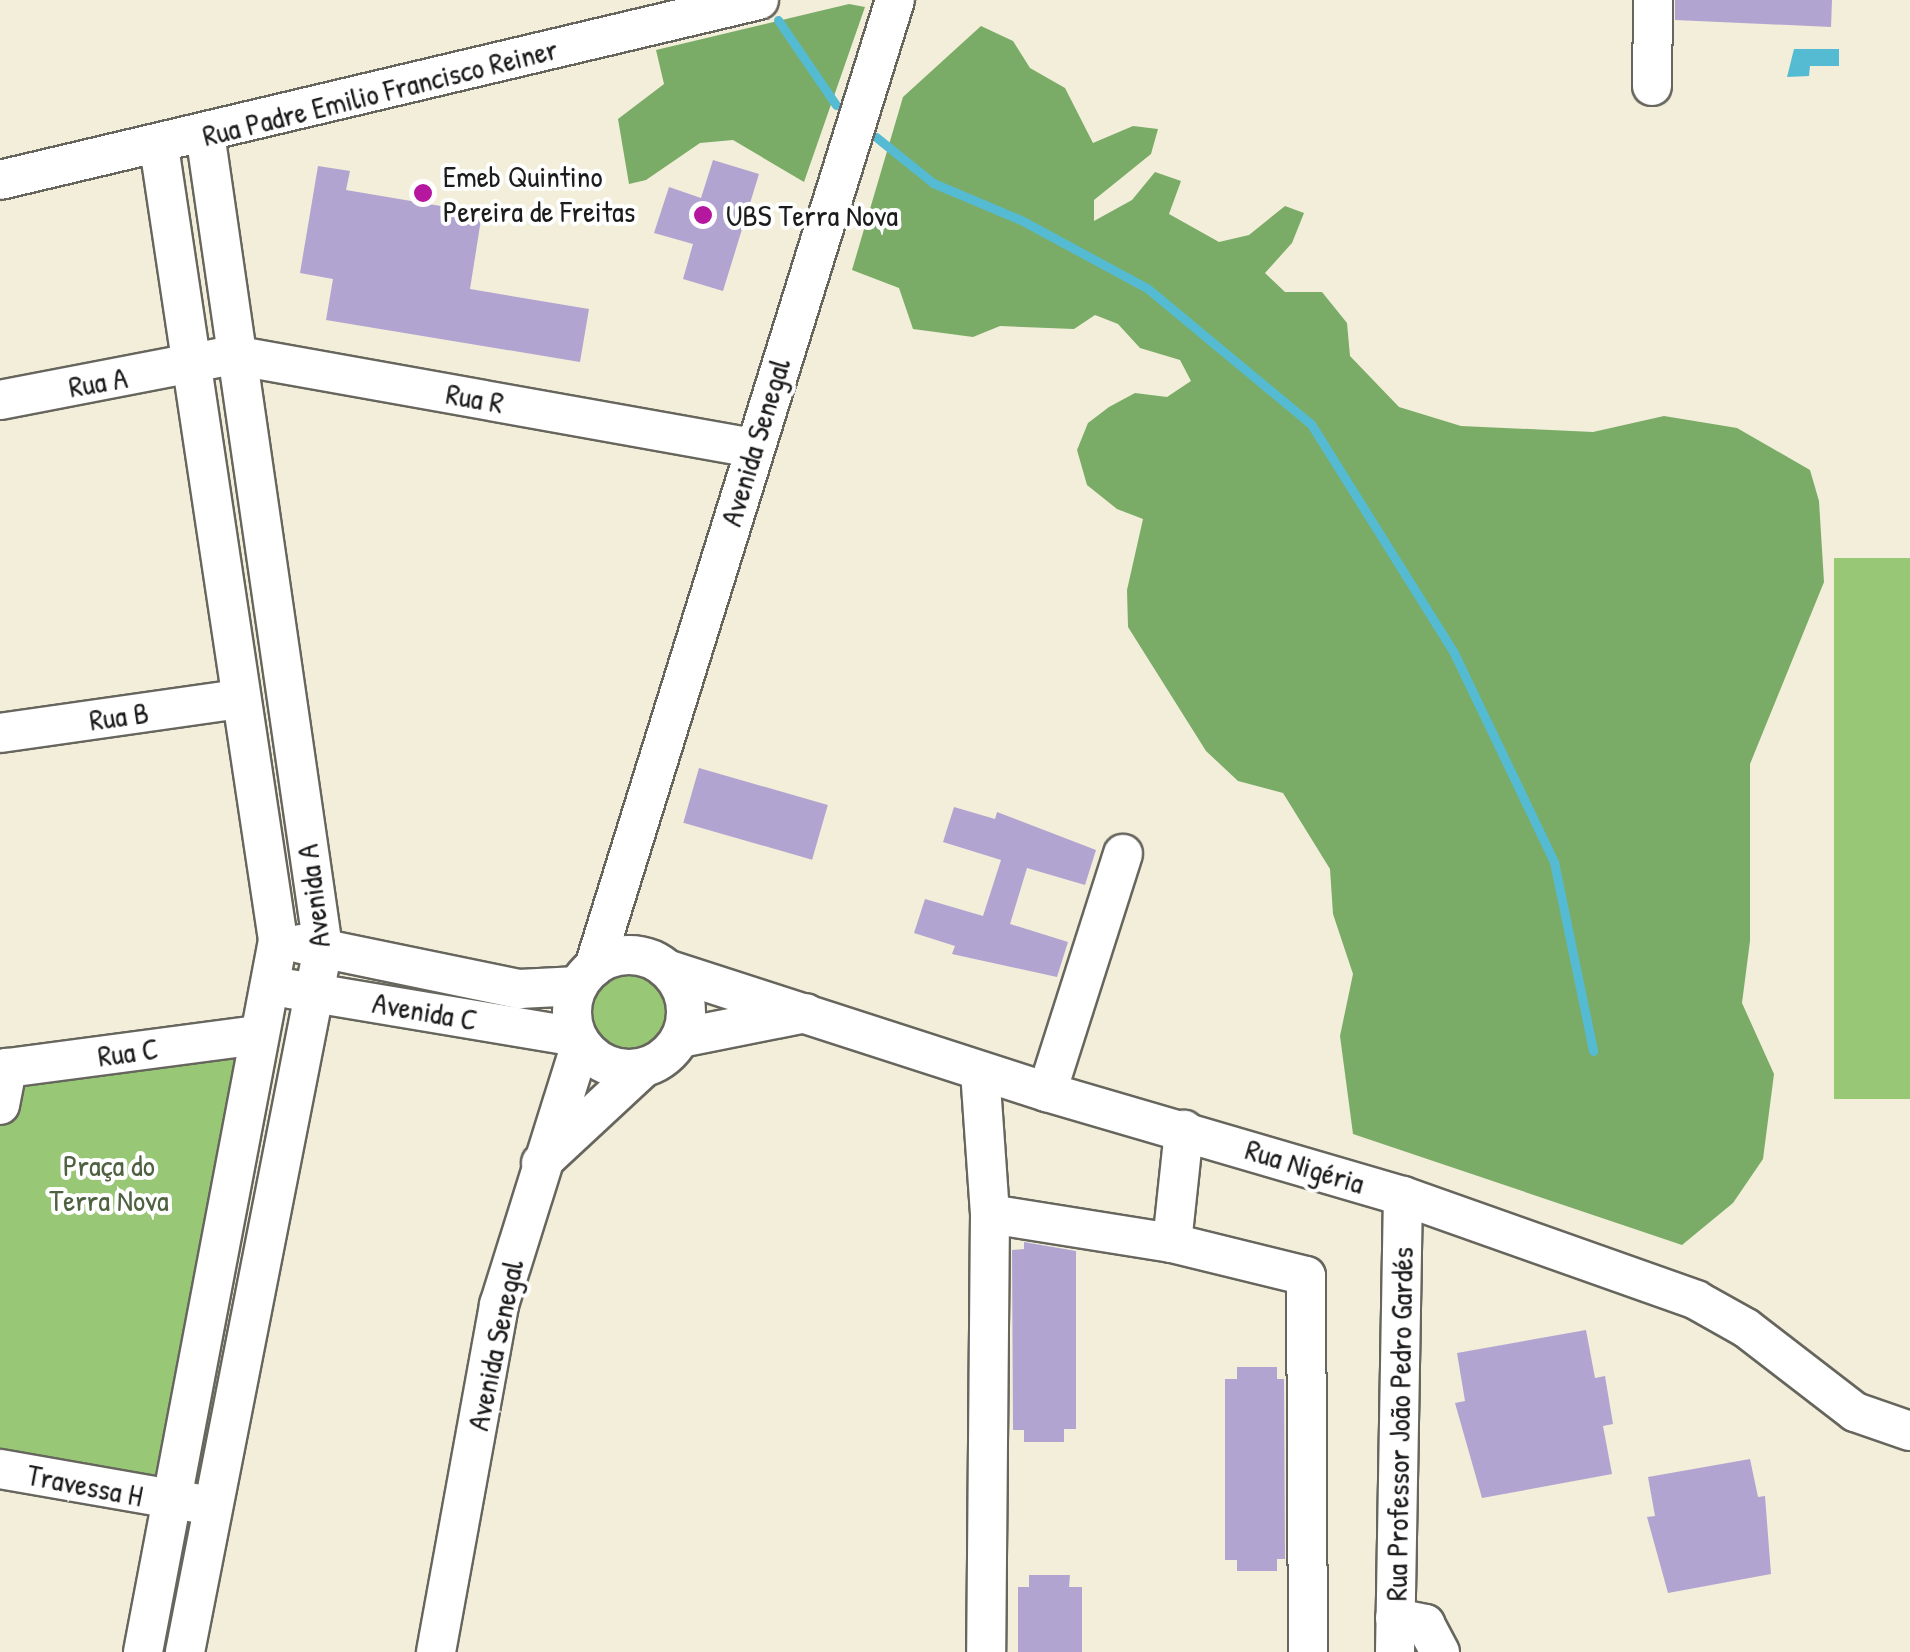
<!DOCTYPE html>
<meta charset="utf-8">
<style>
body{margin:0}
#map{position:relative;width:1910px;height:1652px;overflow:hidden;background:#f2eed9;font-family:"Patrick Hand",sans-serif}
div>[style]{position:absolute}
.green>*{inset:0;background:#98c876;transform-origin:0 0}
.round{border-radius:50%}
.forest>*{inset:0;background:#7aac67}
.water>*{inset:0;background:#55bbd3}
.stream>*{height:9px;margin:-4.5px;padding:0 4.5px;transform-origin:4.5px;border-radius:4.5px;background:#55bbd3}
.building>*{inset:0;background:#b2a4d1;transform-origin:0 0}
.roads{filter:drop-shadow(2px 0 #67665e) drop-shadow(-2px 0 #67665e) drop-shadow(0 2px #67665e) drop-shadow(0 -2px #67665e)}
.minor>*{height:38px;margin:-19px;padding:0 19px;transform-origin:19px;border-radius:19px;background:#fff}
.minor>.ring{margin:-19px;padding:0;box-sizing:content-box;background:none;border:38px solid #fff;border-radius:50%}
.dots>*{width:28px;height:28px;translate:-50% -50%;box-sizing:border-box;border:5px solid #fff;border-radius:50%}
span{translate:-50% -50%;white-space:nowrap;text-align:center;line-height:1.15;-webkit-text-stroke:8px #fff;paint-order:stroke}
.street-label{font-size:30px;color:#1c1c1c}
.poi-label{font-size:30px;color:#1c1c1c}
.left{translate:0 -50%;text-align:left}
.park-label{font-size:30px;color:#4e6140}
</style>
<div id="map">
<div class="green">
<div style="left:1910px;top:558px;width:541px;height:76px;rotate:90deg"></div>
<div class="round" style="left:585px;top:969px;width:86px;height:86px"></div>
<div style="clip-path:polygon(242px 1054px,165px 1491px,0 1459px,0 1088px)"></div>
</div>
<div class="forest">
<div style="clip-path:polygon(849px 4px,865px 7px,804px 182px,733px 140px,700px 143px,646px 180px,629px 184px,618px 119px,664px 84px,656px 50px)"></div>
<div style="clip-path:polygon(981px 26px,1013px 41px,1030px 68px,1065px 88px,1093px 143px,1133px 126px,1158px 129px,1151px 154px,1094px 200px,1094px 221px,1132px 200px,1155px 172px,1181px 181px,1169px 214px,1219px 242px,1249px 235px,1285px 206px,1304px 213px,1292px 243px,1265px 273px,1285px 292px,1322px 292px,1347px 323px,1350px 356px,1399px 407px,1461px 426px,1593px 432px,1664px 416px,1737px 428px,1810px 470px,1819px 501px,1824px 582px,1750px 764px,1750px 941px,1742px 1003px,1774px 1074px,1763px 1159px,1733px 1203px,1682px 1245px,1353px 1134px,1340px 1036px,1353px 974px,1333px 914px,1330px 869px,1283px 793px,1238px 781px,1206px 751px,1128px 627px,1127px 590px,1143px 519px,1117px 509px,1087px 485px,1077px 450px,1088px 423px,1109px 407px,1135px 393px,1167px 397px,1191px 381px,1180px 360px,1140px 348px,1118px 324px,1095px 315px,1074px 329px,1000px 326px,973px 337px,913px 329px,899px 288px,852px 270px,903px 97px)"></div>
</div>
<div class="water">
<div style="clip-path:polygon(1794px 49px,1839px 49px,1839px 66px,1810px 66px,1809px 76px,1787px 77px)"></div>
</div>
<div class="stream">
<div style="left:778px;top:20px;width:103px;rotate:55.7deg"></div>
<div style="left:876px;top:137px;width:73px;rotate:38.9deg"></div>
<div style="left:933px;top:183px;width:95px;rotate:22.8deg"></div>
<div style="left:1021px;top:220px;width:143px;rotate:28.4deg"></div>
<div style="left:1147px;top:288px;width:213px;rotate:39.7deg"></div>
<div style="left:1311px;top:424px;width:270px;rotate:58deg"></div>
<div style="left:1454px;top:653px;width:232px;rotate:64.4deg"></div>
<div style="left:1554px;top:862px;width:193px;rotate:78.3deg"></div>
</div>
<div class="building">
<div style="clip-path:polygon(1675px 0,1832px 0,1831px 27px,1675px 20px)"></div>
<div style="clip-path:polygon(713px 160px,759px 174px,723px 291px,683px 279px,693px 244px,654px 233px,669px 187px,701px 198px)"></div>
<div style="clip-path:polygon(318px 166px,350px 171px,346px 190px,482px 213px,470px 289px,589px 309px,580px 362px,326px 320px,333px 279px,300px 273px)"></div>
<div style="left:699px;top:768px;width:134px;height:57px;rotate:16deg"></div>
<div style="clip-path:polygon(954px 807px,995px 819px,997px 812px,1096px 850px,1085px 885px,1027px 868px,1010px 924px,1068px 942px,1057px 977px,952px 954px,955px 946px,914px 933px,925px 899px,983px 916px,1001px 860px,943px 842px)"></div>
<div style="clip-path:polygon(1024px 1242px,1076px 1251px,1076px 1429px,1064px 1429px,1064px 1442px,1024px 1442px,1024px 1430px,1013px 1430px,1012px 1250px,1024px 1249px)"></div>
<div style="clip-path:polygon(1586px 1330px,1595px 1378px,1605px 1376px,1613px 1424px,1603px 1426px,1612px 1474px,1482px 1498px,1455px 1403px,1465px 1401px,1457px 1353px)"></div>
<div style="clip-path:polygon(1237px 1367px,1277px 1367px,1277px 1379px,1284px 1379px,1285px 1559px,1277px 1559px,1277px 1571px,1237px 1571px,1237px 1560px,1225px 1560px,1225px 1379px,1237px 1379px)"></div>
<div style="clip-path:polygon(1750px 1459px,1758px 1497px,1765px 1496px,1771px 1574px,1668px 1593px,1647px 1517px,1655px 1516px,1648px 1477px)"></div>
<div style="clip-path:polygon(1029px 1575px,1070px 1575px,1069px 1587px,1082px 1587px,1082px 1652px,1018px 1652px,1018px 1587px,1029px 1587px)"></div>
</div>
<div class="roads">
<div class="minor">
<div style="left:1652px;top:86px;width:86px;rotate:-89.3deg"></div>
<div style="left:0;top:180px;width:780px;rotate:-13.34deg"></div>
<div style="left:0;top:400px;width:237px;rotate:-10.9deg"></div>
<div style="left:233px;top:355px;width:528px;rotate:10.14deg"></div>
<div style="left:0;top:733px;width:241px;rotate:-8.1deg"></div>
<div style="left:301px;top:944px;width:223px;rotate:11.7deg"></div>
<div style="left:519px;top:989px;width:59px;rotate:-2.9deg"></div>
<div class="ring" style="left:572px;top:955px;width:76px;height:76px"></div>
<div style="left:594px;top:967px;width:1013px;rotate:-72.71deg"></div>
<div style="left:669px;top:970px;width:397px;rotate:17.9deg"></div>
<div style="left:1047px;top:1092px;width:371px;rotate:16.3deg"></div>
<div style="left:1403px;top:1196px;width:311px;rotate:19.5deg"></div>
<div style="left:1696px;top:1300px;width:57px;rotate:29.2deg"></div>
<div style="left:1746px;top:1328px;width:138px;rotate:37.6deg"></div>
<div style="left:1855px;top:1412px;width:58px;rotate:19.1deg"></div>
<div style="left:290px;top:989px;width:291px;rotate:9.5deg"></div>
<div style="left:680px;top:1038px;width:128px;rotate:-11.2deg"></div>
<div style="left:0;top:1069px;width:259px;rotate:-7.5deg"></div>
<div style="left:980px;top:1071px;width:143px;rotate:86deg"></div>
<div style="left:990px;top:1214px;width:438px;rotate:90.5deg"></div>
<div style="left:1047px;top:1092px;width:250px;rotate:-72.3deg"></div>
<div style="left:0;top:1105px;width:38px;rotate:-79deg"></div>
<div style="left:541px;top:1163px;width:138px;rotate:-42.9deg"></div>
<div style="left:990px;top:1214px;width:184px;rotate:9.1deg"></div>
<div style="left:1172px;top:1243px;width:138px;rotate:13.8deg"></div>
<div style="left:1306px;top:1276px;width:376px;rotate:89.7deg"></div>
<div style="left:1172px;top:1243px;width:114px;rotate:-83.9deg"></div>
<div style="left:0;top:1469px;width:197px;rotate:9.9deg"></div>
<div style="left:1395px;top:1618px;width:31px;rotate:11deg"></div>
<div style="left:1425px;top:1624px;width:32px;rotate:62deg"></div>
<div style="left:143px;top:1652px;width:725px;rotate:-79.26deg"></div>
<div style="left:278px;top:940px;width:802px;rotate:-98.53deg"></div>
<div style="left:185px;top:1652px;width:717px;rotate:-78.91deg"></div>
<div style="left:323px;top:948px;width:823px;rotate:-98.24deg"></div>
<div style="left:436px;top:1652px;width:353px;rotate:-79.7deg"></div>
<div style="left:499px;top:1305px;width:274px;rotate:-72.6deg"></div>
<div style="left:1395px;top:1652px;width:456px;rotate:-89deg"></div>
</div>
</div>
<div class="dots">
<div style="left:423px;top:193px;background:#b5179e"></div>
<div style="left:703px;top:215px;background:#b5179e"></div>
</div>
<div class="street-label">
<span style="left:380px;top:92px;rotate:-14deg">Rua Padre Emilio Francisco Reiner</span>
<span style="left:98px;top:382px;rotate:-10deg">Rua A</span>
<span style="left:475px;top:398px;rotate:10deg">Rua R</span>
<span style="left:755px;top:442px;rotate:-73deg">Avenida Senegal</span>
<span style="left:119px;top:716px;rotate:-8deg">Rua B</span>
<span style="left:313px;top:896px;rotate:-97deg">Avenida A</span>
<span style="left:425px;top:1011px;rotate:10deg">Avenida C</span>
<span style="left:128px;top:1052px;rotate:-8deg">Rua C</span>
<span style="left:1305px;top:1166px;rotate:17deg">Rua Nigéria</span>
<span style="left:495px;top:1345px;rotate:-78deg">Avenida Senegal</span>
<span style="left:1399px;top:1424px;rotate:-89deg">Rua Professor João Pedro Gardés</span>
<span style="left:85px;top:1485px;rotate:11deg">Travessa H</span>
</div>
<div class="poi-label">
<span class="left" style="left:443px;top:193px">Emeb Quintino<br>Pereira de Freitas</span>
<span class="left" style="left:726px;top:215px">UBS Terra Nova</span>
</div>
<div class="park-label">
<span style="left:109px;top:1182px">Praça do<br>Terra Nova</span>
</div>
</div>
